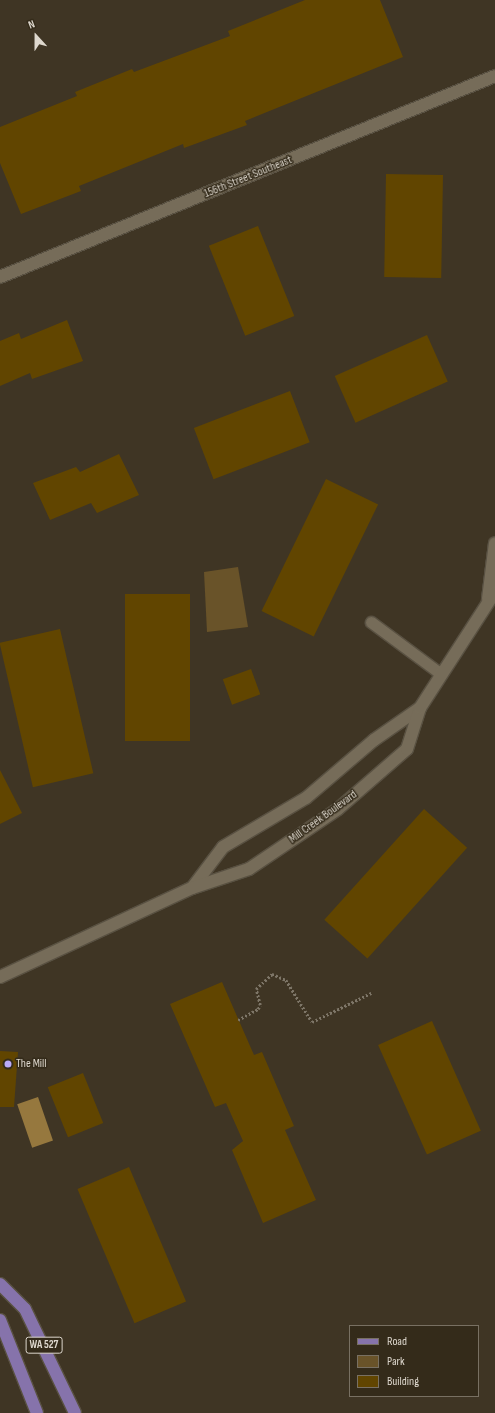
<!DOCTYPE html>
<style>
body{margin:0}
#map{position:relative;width:495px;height:1413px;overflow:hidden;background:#3f3524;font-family:"Sofia Sans Condensed",sans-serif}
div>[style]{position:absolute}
.green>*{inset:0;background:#695329}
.water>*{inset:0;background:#96783e;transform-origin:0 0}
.building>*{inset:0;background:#614500;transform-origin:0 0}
.path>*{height:2.5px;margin-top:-1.25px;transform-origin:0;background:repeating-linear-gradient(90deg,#7e7668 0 2px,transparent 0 4px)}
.roads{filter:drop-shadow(1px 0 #595142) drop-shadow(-1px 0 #595142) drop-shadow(0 1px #595142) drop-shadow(0 -1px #595142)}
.service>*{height:11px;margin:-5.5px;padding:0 5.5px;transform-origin:5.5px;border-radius:5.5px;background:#766c59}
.minor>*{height:12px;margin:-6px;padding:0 6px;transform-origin:6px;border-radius:6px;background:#766c59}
.tertiary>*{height:12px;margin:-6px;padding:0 6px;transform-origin:6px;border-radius:6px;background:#766c59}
.primary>*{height:12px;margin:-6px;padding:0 6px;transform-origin:6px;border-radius:6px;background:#8673ab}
.dots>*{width:11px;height:11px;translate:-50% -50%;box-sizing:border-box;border:2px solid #342b1a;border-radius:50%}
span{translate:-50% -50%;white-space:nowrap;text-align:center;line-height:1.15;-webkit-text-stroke:3px #342b1a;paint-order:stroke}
.shield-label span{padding:1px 3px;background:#342b1a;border:1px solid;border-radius:3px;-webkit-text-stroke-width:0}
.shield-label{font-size:11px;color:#ded8ce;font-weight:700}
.street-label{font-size:12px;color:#ded8ce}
.poi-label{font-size:12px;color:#ded8ce}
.left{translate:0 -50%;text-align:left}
.legend{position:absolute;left:349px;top:1325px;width:130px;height:72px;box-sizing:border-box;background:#342b1a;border:1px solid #787062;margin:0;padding:5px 7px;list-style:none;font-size:12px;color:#ded8ce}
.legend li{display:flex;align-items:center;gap:8px;height:20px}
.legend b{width:20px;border:1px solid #787062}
.north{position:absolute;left:16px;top:16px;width:40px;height:40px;-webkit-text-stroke:3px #342b1a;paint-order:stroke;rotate:339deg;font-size:11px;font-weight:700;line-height:16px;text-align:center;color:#ded8ce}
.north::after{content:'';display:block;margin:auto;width:14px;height:18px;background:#ded8ce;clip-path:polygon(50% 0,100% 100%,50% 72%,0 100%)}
</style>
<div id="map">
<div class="green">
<div style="clip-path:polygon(238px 567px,248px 627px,207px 632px,204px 572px)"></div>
</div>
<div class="water">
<div style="left:38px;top:1097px;width:46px;height:22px;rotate:71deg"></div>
</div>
<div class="building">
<div style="clip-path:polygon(305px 0,380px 0,403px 57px,245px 121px,247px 125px,184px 148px,183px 144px,79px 186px,81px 191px,21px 214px,0 163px,0 127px,77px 96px,75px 92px,132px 69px,134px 72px,230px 36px,228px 31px)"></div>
<div style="left:443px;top:175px;width:103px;height:57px;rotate:91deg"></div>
<div style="left:258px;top:226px;width:97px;height:53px;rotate:68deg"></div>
<div style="clip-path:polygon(67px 320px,83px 361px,32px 379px,30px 373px,0 386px,0 341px,19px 333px,21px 339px)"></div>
<div style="left:427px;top:335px;width:51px;height:101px;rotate:66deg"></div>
<div style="left:290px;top:391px;width:55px;height:103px;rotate:69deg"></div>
<div style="clip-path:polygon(119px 454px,139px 495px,97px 513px,91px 503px,50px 520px,33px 483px,76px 467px,80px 472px)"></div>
<div style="left:326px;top:479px;width:58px;height:147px;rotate:26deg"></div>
<div style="left:125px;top:594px;width:65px;height:147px"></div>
<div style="left:60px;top:629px;width:148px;height:62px;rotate:77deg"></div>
<div style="left:251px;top:669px;width:27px;height:30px;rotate:70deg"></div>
<div style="clip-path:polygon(0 770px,22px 813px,0 824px)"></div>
<div style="left:424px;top:809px;width:58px;height:149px;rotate:42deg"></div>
<div style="clip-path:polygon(222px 982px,254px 1055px,262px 1052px,294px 1126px,285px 1130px,316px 1200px,263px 1223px,232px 1150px,243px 1141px,226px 1103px,215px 1107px,170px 1004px)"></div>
<div style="left:432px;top:1021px;width:120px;height:59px;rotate:66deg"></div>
<div style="clip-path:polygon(0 1051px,18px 1052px,14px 1107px,0 1107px)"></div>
<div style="left:83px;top:1073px;width:54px;height:38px;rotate:68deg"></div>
<div style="left:129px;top:1167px;width:146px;height:56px;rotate:67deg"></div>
</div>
<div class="path">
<div style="left:238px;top:1020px;width:23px;rotate:-29deg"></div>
<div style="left:258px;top:1009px;width:4px;rotate:-63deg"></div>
<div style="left:260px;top:1005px;width:16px;rotate:-104deg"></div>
<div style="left:256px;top:989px;width:22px;rotate:-43deg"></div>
<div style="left:272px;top:974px;width:15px;rotate:23deg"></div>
<div style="left:286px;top:980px;width:49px;rotate:58.2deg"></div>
<div style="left:312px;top:1022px;width:66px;rotate:-26.2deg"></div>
</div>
<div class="roads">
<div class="service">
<div style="left:371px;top:622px;width:87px;rotate:36.6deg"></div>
</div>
<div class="minor">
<div style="left:0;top:277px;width:534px;rotate:-22.1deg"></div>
</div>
<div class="tertiary">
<div style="left:488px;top:599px;width:56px;rotate:-82.9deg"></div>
<div style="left:192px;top:888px;width:51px;rotate:-52.9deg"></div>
<div style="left:223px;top:847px;width:96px;rotate:-30.6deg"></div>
<div style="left:306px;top:798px;width:89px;rotate:-40.5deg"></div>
<div style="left:374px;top:740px;width:56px;rotate:-34.8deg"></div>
<div style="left:0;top:977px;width:212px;rotate:-24.9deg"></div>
<div style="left:192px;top:888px;width:60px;rotate:-18.4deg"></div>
<div style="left:249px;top:869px;width:107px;rotate:-34deg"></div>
<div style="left:338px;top:809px;width:91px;rotate:-41deg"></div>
<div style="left:407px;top:749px;width:43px;rotate:-72.4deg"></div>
<div style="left:420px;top:708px;width:138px;rotate:-57.1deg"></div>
</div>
<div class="primary">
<div style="left:0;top:1284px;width:35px;rotate:45deg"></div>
<div style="left:25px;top:1309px;width:115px;rotate:64.3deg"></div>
<div style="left:0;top:1320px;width:100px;rotate:68.3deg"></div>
</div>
</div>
<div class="dots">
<div style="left:8px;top:1064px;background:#baaaf7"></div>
</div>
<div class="shield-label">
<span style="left:44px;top:1345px">WA 527</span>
</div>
<div class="street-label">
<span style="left:248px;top:177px;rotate:-22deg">156th Street Southeast</span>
<span style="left:323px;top:817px;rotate:-36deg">Mill Creek Boulevard</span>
</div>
<div class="poi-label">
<span class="left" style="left:16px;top:1064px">The Mill</span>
</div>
<ul class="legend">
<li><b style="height:5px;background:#8673ab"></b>Road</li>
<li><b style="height:11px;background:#695329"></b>Park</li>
<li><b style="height:11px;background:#614500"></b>Building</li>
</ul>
<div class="north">N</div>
</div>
